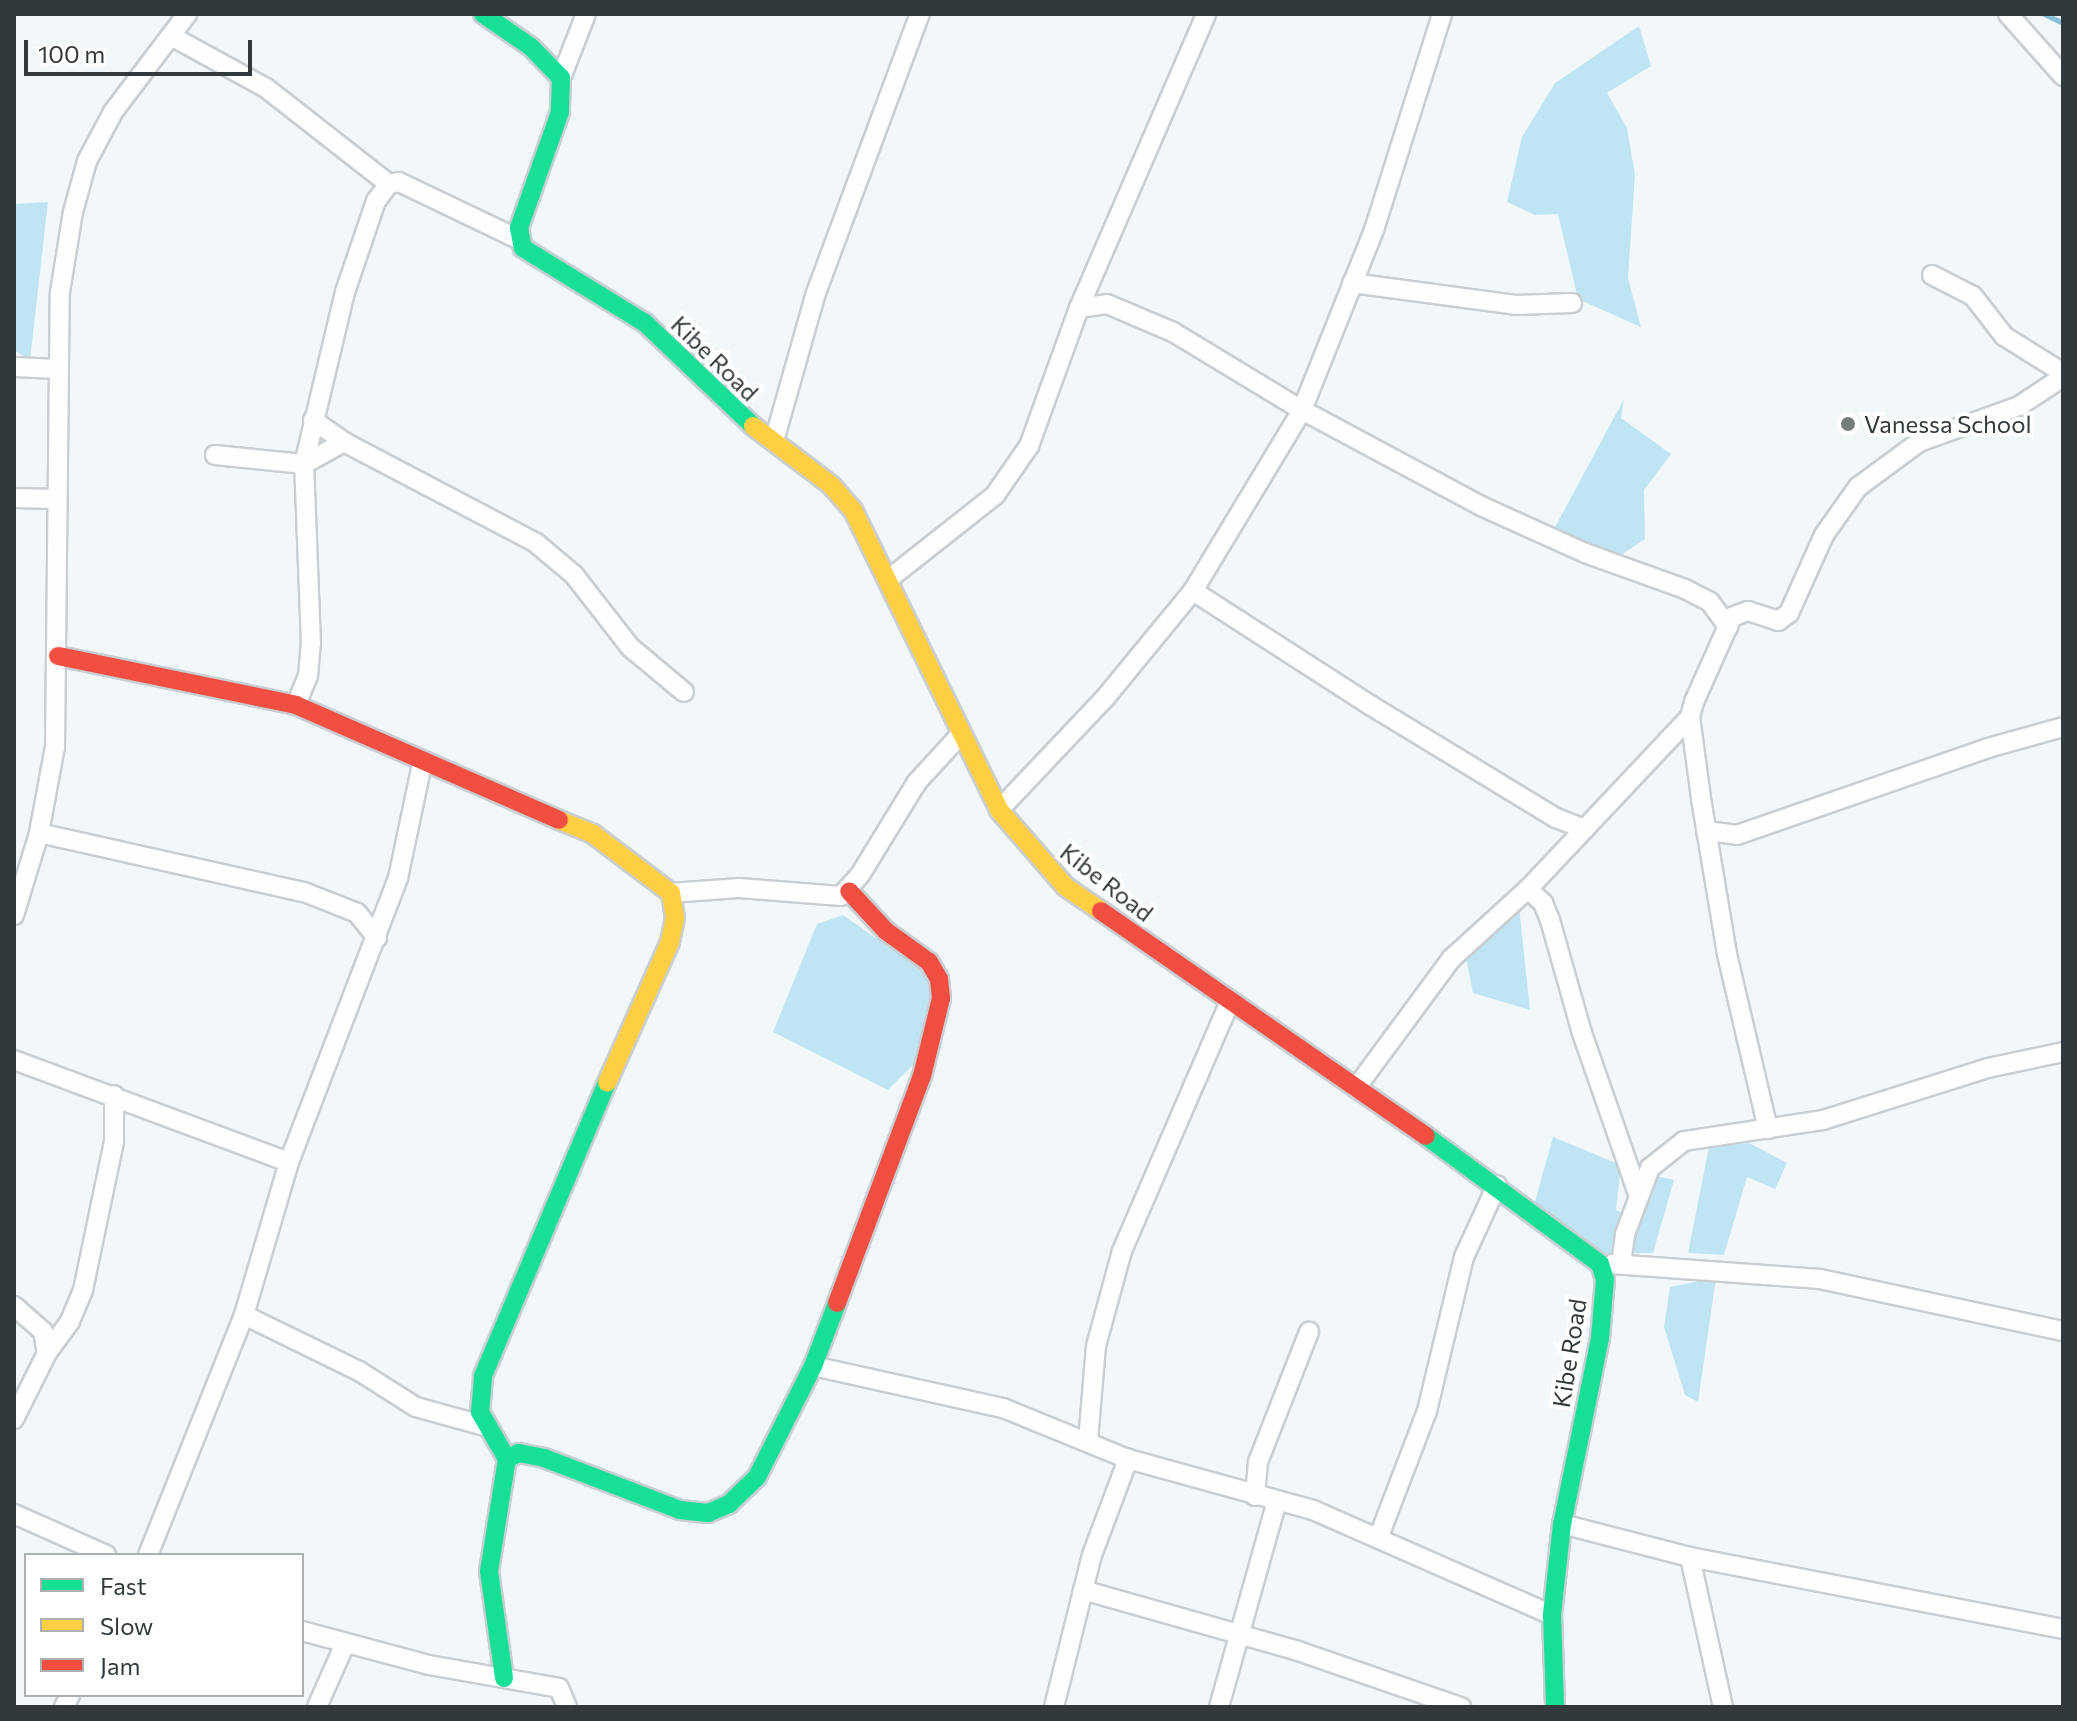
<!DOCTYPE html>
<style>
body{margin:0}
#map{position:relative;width:2077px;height:1721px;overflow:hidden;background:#f2f8fa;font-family:Commissioner,sans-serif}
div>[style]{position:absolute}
.green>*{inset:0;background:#bfe5f4}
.stream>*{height:5px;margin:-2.5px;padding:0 2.5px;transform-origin:2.5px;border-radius:2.5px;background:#87c0d5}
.roads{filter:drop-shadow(2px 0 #c8ced1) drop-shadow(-2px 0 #c8ced1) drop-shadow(0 2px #c8ced1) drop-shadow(0 -2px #c8ced1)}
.street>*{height:18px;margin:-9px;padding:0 9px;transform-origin:9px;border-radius:9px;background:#fdfefe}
.fast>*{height:18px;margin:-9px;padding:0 9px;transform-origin:9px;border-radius:9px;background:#16e098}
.slow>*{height:18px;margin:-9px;padding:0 9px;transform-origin:9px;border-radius:9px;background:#ffcf43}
.jam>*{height:18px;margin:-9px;padding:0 9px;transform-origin:9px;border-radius:9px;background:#f24e42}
.dots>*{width:22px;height:22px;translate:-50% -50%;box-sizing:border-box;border:4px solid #fff;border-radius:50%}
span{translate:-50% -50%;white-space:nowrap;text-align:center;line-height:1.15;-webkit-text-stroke:8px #fff;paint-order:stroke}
.street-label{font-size:24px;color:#32393c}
.poi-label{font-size:24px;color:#32393c}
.left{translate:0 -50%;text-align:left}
.frame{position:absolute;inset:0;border:16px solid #32393c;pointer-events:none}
.legend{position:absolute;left:24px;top:1553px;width:280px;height:144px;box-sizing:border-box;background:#fff;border:2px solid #adb0b1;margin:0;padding:10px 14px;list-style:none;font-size:24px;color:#32393c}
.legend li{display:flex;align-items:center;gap:16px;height:40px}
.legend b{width:40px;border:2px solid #adb0b1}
.scale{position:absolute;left:24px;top:40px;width:228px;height:36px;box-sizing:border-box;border:4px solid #32393c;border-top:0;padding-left:10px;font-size:24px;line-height:28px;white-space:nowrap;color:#32393c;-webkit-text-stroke:6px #fff;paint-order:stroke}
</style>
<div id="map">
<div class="green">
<div style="clip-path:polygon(1639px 26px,1651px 66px,1607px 93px,1627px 128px,1635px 175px,1628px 278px,1641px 327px,1578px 299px,1558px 214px,1535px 215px,1507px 202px,1522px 137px,1555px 83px)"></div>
<div style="clip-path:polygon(48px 202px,30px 360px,14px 350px,14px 204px)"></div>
<div style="clip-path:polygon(1624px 399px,1621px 418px,1671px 454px,1644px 490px,1645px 539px,1618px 557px,1554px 529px)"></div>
<div style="clip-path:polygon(1519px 906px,1530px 1010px,1473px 993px,1465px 953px)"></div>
<div style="clip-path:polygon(843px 915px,935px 980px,917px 1061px,888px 1090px,773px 1032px,817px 924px)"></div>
<div style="clip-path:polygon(1553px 1137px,1621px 1165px,1616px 1210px,1638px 1219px,1652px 1175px,1674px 1180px,1653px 1253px,1600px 1253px,1532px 1212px)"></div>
<div style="clip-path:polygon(1749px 1143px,1787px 1163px,1775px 1189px,1747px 1177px,1724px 1255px,1688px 1253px,1709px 1147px)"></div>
<div style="clip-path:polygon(1716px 1278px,1698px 1402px,1685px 1395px,1664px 1327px,1670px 1287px)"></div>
</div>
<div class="stream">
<div style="left:2044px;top:14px;width:21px;rotate:25deg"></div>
</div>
<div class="roads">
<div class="street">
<div style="left:2008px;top:14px;width:83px;rotate:48.4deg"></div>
<div style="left:171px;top:36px;width:108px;rotate:28.7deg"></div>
<div style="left:266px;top:88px;width:156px;rotate:38deg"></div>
<div style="left:561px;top:78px;width:69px;rotate:-68.7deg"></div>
<div style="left:1932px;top:275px;width:46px;rotate:27.1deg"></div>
<div style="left:1973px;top:296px;width:51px;rotate:52.2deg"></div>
<div style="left:2004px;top:336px;width:70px;rotate:32.1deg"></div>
<div style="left:1352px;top:283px;width:165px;rotate:7.6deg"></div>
<div style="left:1516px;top:305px;width:56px;rotate:-2deg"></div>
<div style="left:1079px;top:308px;width:28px;rotate:-8deg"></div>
<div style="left:1107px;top:304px;width:72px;rotate:23deg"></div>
<div style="left:1173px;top:332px;width:151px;rotate:31.2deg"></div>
<div style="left:1302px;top:410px;width:203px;rotate:28.2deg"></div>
<div style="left:1481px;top:506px;width:114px;rotate:24.3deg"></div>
<div style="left:1585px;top:553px;width:106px;rotate:19.8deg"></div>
<div style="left:1685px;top:589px;width:28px;rotate:27deg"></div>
<div style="left:1710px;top:602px;width:31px;rotate:54deg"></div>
<div style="left:14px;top:367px;width:44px;rotate:2.6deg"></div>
<div style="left:313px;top:420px;width:38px;rotate:35deg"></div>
<div style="left:344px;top:442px;width:217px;rotate:27.7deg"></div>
<div style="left:536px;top:543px;width:50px;rotate:40.1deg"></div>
<div style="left:574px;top:575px;width:91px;rotate:52.1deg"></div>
<div style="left:630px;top:647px;width:70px;rotate:39.8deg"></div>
<div style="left:774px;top:441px;width:154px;rotate:-74.2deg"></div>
<div style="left:816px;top:293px;width:298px;rotate:-69.6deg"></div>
<div style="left:215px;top:455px;width:89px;rotate:5.8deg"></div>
<div style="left:304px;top:464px;width:46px;rotate:-28.8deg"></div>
<div style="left:14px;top:498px;width:42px;rotate:1.4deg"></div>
<div style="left:890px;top:578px;width:134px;rotate:-38.3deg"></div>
<div style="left:995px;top:495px;width:60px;rotate:-55.2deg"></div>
<div style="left:1029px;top:446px;width:147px;rotate:-70.1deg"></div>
<div style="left:1079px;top:308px;width:320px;rotate:-66.6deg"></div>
<div style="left:1193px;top:591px;width:211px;rotate:32.8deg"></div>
<div style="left:1370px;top:705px;width:218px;rotate:31.3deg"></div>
<div style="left:1556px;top:818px;width:31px;rotate:21deg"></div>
<div style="left:296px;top:705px;width:31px;rotate:-68deg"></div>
<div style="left:308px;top:676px;width:32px;rotate:-85deg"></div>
<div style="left:311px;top:644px;width:180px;rotate:-92.2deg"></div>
<div style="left:304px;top:464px;width:177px;rotate:-76.6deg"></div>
<div style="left:345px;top:292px;width:96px;rotate:-71.2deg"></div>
<div style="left:376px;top:201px;width:21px;rotate:-53deg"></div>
<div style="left:389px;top:184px;width:10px;rotate:-11deg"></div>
<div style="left:399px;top:182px;width:134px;rotate:25.6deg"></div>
<div style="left:999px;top:810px;width:154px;rotate:-46.6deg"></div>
<div style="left:1105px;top:698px;width:139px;rotate:-50.6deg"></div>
<div style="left:1193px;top:591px;width:211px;rotate:-58.9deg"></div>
<div style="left:1302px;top:410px;width:194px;rotate:-68.2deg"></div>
<div style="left:1374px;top:230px;width:226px;rotate:-72.5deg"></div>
<div style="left:1706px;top:831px;width:31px;rotate:7deg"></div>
<div style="left:1737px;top:835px;width:266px;rotate:-19.1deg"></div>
<div style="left:1988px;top:748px;width:78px;rotate:-15.6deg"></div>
<div style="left:39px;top:833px;width:271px;rotate:12.6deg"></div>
<div style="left:304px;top:892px;width:57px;rotate:21.6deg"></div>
<div style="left:357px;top:913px;width:32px;rotate:51deg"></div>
<div style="left:1528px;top:889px;width:21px;rotate:43deg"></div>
<div style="left:1543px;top:903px;width:18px;rotate:68deg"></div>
<div style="left:1550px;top:920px;width:117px;rotate:74.2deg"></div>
<div style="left:1582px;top:1033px;width:170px;rotate:70.8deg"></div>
<div style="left:671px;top:893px;width:68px;rotate:-4.2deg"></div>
<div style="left:739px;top:888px;width:102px;rotate:4.5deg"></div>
<div style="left:841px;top:896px;width:28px;rotate:-48deg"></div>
<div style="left:860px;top:875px;width:109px;rotate:-58.5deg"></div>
<div style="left:917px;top:782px;width:65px;rotate:-47.5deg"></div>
<div style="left:14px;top:915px;width:86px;rotate:-73deg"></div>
<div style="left:39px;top:833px;width:87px;rotate:-79.5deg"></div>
<div style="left:55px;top:747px;width:455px;rotate:-89.4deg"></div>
<div style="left:60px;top:292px;width:81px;rotate:-80.8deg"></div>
<div style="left:73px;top:212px;width:53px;rotate:-74.6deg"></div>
<div style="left:87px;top:161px;width:55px;rotate:-62deg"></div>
<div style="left:113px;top:112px;width:123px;rotate:-52.9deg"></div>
<div style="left:14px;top:1060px;width:293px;rotate:20.4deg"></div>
<div style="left:1356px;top:1088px;width:160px;rotate:-53.6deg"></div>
<div style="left:1451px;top:959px;width:104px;rotate:-42.3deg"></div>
<div style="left:1528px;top:889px;width:236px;rotate:-46.7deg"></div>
<div style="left:1768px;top:1129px;width:180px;rotate:-103.2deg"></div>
<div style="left:1727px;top:954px;width:158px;rotate:-99.5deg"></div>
<div style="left:1701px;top:798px;width:82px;rotate:-97.7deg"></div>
<div style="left:1690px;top:717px;width:16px;rotate:-75deg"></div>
<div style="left:1694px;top:702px;width:93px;rotate:-65.9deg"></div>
<div style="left:1732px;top:617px;width:17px;rotate:-21deg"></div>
<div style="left:1748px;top:611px;width:32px;rotate:18deg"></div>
<div style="left:1778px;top:621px;width:14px;rotate:-36deg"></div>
<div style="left:1789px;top:613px;width:85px;rotate:-65.8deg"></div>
<div style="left:1824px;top:535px;width:59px;rotate:-54.7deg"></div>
<div style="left:1858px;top:487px;width:76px;rotate:-36.4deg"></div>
<div style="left:1919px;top:442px;width:106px;rotate:-19.8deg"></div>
<div style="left:2019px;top:406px;width:53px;rotate:-33.4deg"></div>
<div style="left:1612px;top:1264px;width:209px;rotate:4.1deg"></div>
<div style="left:1820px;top:1279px;width:249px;rotate:12.1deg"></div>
<div style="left:1621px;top:1264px;width:30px;rotate:-82deg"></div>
<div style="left:1625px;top:1234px;width:71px;rotate:-69.3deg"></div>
<div style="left:1650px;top:1168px;width:43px;rotate:-38.5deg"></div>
<div style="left:1684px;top:1141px;width:141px;rotate:-8.6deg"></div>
<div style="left:1823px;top:1120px;width:173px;rotate:-17.5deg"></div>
<div style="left:1988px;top:1068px;width:77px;rotate:-12deg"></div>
<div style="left:14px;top:1306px;width:38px;rotate:41deg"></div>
<div style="left:43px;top:1331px;width:22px;rotate:80deg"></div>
<div style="left:47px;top:1353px;width:74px;rotate:116.6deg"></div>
<div style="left:244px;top:1315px;width:128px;rotate:26deg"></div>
<div style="left:359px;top:1371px;width:67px;rotate:32.3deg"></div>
<div style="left:416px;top:1407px;width:75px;rotate:15.5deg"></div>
<div style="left:47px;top:1353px;width:39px;rotate:-54deg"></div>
<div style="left:70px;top:1321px;width:34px;rotate:-67deg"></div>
<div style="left:83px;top:1290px;width:152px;rotate:-78.2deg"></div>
<div style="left:114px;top:1141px;width:46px;rotate:-90deg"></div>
<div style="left:813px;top:1366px;width:195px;rotate:12.5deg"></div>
<div style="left:1003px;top:1408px;width:135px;rotate:22.2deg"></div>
<div style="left:1128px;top:1459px;width:192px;rotate:15.4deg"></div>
<div style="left:1313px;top:1510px;width:261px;rotate:23.7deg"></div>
<div style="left:1088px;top:1441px;width:95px;rotate:-85.2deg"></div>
<div style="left:1096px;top:1346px;width:98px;rotate:-74.7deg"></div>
<div style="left:1122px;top:1251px;width:272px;rotate:-66.6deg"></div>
<div style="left:1255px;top:1496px;width:34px;rotate:-85deg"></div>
<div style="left:1258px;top:1462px;width:140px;rotate:-68.6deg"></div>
<div style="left:14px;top:1514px;width:101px;rotate:24deg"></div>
<div style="left:1562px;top:1524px;width:132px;rotate:14.5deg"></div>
<div style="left:1690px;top:1557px;width:380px;rotate:10.9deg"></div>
<div style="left:1379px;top:1536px;width:134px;rotate:-69deg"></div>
<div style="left:1427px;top:1411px;width:158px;rotate:-76.5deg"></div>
<div style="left:1464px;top:1257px;width:79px;rotate:-65.4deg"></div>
<div style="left:148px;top:1555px;width:258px;rotate:-68.2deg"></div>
<div style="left:244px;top:1315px;width:159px;rotate:-73.6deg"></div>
<div style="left:289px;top:1162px;width:304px;rotate:-69deg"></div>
<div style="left:398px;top:878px;width:116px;rotate:-78.1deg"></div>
<div style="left:1690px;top:1557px;width:154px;rotate:77.6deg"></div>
<div style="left:1083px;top:1590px;width:220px;rotate:15.8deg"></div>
<div style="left:1295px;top:1650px;width:176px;rotate:19deg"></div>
<div style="left:302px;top:1631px;width:131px;rotate:15deg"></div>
<div style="left:429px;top:1665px;width:132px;rotate:10deg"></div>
<div style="left:559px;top:1688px;width:21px;rotate:67deg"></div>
<div style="left:64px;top:1707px;width:13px;rotate:-63deg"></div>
<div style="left:317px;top:1707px;width:67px;rotate:-66.1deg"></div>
<div style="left:1054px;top:1707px;width:157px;rotate:-76deg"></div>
<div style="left:1092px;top:1555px;width:103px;rotate:-69.4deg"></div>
<div style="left:1219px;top:1707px;width:214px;rotate:-74.3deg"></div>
</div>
<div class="fast">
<div style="left:483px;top:14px;width:58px;rotate:34.5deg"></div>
<div style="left:531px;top:47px;width:43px;rotate:45.9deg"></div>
<div style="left:561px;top:78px;width:34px;rotate:92deg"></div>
<div style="left:560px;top:112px;width:123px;rotate:109.5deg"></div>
<div style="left:519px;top:228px;width:20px;rotate:79deg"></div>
<div style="left:523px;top:248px;width:143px;rotate:31.6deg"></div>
<div style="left:645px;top:323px;width:149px;rotate:43.6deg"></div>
<div style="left:1426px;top:1136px;width:216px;rotate:36.3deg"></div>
<div style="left:1600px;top:1264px;width:16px;rotate:72deg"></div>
<div style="left:1605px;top:1279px;width:59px;rotate:94.8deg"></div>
<div style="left:1600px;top:1338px;width:190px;rotate:101.5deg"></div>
<div style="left:1562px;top:1524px;width:92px;rotate:96.3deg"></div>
<div style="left:1552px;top:1615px;width:92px;rotate:88.1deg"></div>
<div style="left:507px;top:1459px;width:54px;rotate:-119.9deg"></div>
<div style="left:480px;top:1412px;width:36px;rotate:-85deg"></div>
<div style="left:483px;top:1376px;width:318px;rotate:-67.1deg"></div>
<div style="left:504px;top:1678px;width:108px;rotate:-98deg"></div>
<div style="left:489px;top:1571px;width:113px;rotate:-80.9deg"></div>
<div style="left:507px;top:1459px;width:13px;rotate:-27deg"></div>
<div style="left:519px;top:1453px;width:25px;rotate:11deg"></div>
<div style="left:544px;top:1458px;width:146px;rotate:20.9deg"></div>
<div style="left:680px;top:1510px;width:28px;rotate:6deg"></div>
<div style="left:708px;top:1513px;width:23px;rotate:-23deg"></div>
<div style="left:729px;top:1504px;width:39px;rotate:-44deg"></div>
<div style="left:757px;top:1477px;width:124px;rotate:-63.2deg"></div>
<div style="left:813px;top:1366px;width:67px;rotate:-69.1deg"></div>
</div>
<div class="slow">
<div style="left:753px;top:426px;width:98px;rotate:37.1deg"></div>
<div style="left:831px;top:485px;width:33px;rotate:49deg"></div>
<div style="left:853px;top:510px;width:334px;rotate:64deg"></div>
<div style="left:999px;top:810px;width:102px;rotate:49deg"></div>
<div style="left:1066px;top:887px;width:42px;rotate:34.4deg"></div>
<div style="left:559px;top:820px;width:37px;rotate:22deg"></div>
<div style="left:593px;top:834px;width:98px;rotate:37.1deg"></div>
<div style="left:671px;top:893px;width:25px;rotate:81deg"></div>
<div style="left:675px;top:918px;width:25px;rotate:102deg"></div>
<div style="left:670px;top:942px;width:154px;rotate:114.1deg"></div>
</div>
<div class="jam">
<div style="left:58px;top:656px;width:243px;rotate:11.6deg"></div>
<div style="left:296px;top:705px;width:287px;rotate:23.6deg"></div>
<div style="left:1101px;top:911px;width:395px;rotate:34.7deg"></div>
<div style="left:837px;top:1303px;width:242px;rotate:-69.5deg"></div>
<div style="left:922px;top:1076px;width:80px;rotate:-76.3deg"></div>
<div style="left:941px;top:998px;width:19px;rotate:-96deg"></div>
<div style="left:939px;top:979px;width:20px;rotate:-120deg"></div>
<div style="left:929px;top:962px;width:53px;rotate:-144.2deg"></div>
<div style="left:886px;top:931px;width:54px;rotate:-132.8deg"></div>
</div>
</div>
<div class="dots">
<div style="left:1848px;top:424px;background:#757c7e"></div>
</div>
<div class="street-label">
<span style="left:715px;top:358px;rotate:44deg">Kibe Road</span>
<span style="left:1107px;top:882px;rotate:38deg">Kibe Road</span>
<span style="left:1569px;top:1353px;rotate:-81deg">Kibe Road</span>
</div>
<div class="poi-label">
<span class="left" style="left:1864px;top:424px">Vanessa School</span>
</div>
<div class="frame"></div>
<ul class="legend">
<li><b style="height:10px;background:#16e098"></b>Fast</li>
<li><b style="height:10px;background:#ffcf43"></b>Slow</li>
<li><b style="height:10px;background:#f24e42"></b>Jam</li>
</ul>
<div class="scale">100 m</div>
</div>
